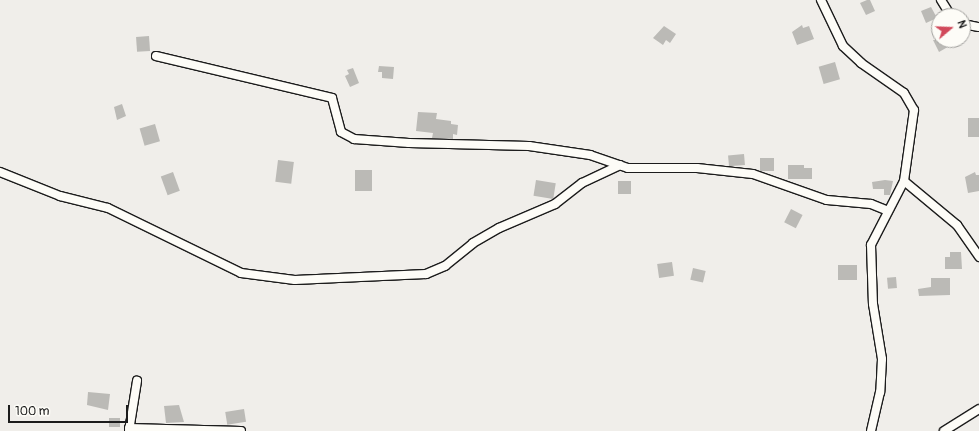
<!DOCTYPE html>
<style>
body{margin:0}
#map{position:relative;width:979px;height:431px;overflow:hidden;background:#f0eeea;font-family:Pangolin,sans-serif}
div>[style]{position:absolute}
.building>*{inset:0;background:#bbbab6;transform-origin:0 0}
.roads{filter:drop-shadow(1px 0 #1c1c1c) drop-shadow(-1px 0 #1c1c1c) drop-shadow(0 1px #1c1c1c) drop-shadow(0 -1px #1c1c1c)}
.minor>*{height:8px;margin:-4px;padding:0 4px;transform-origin:4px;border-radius:4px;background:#fdfcf7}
span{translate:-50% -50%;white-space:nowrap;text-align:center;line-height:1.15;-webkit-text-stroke:3.5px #fdfcf7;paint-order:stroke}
.north{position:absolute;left:931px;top:8px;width:40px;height:40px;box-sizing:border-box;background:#fdfcf7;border:1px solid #a3a29f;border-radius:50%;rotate:71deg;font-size:11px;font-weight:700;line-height:16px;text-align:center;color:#1c1c1c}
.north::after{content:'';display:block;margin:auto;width:14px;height:18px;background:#d1495b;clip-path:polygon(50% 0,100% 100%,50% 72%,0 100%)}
.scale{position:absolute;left:8px;top:405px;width:120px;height:18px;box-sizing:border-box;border:2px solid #1c1c1c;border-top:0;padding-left:5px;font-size:12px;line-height:14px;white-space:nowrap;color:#1c1c1c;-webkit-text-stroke:3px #fdfcf7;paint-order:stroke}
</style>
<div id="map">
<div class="building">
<div style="clip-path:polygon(867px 0,870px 0,875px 11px,866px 15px,860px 3px)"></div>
<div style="clip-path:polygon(931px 7px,937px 18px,926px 23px,921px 11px)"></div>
<div style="clip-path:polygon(802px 25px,803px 28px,809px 26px,814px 39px,797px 45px,792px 32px)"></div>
<div style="clip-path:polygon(664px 26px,676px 34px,670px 43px,666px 40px,663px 45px,653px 38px)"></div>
<div style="left:149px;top:36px;width:15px;height:13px;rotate:86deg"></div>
<div style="clip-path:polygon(933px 40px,960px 40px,939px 52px)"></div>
<div style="left:835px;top:62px;width:18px;height:17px;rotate:74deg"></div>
<div style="clip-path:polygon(379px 66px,394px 67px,393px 79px,382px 78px,382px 72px,378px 72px)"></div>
<div style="clip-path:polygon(353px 68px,359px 83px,350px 87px,345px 76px,349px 74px,347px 70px)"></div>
<div style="clip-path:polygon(122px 104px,126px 116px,117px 120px,114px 107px)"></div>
<div style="clip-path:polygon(418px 112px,437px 113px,436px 119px,451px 121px,451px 124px,458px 125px,457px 135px,453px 134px,453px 139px,432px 138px,433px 133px,416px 131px)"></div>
<div style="left:968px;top:118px;width:11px;height:19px"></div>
<div style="left:155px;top:124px;width:18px;height:16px;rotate:74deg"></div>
<div style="left:744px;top:154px;width:11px;height:16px;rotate:85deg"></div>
<div style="left:760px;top:158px;width:14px;height:13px"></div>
<div style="left:278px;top:160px;width:16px;height:22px;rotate:7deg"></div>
<div style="clip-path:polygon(788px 165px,804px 165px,804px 168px,812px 168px,812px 179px,788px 179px)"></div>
<div style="left:355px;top:170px;width:17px;height:21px"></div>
<div style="left:173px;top:172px;width:20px;height:13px;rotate:70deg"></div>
<div style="clip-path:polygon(975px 172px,976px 175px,979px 175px,979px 191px,968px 193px,965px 177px)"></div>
<div style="left:536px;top:180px;width:20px;height:16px;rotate:9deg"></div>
<div style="clip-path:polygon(885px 180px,893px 181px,890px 195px,884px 195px,884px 189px,873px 189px,872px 182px)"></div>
<div style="left:618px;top:181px;width:13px;height:13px"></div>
<div style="left:791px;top:209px;width:13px;height:15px;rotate:27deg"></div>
<div style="clip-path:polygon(950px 252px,961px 252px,962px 269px,945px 269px,945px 257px,950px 257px)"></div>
<div style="left:672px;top:262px;width:14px;height:15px;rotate:82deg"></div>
<div style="left:838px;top:265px;width:19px;height:15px"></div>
<div style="left:693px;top:268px;width:13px;height:12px;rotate:13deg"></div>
<div style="left:896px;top:277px;width:11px;height:9px;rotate:85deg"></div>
<div style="clip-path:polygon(931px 278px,950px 278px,950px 295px,919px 296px,918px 289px,931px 287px)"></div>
<div style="clip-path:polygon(88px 392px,110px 394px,108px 410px,87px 405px)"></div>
<div style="clip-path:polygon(179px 405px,184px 422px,166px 423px,164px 406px)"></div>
<div style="left:244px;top:409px;width:13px;height:19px;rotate:81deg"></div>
<div style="left:109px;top:418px;width:11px;height:9px"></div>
</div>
<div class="roads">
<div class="minor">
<div style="left:821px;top:0;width:51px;rotate:64.4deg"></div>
<div style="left:843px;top:46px;width:25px;rotate:43deg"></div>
<div style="left:861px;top:63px;width:52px;rotate:34.9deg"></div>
<div style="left:904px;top:93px;width:20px;rotate:60deg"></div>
<div style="left:914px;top:110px;width:72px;rotate:98deg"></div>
<div style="left:904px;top:181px;width:72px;rotate:117.3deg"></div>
<div style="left:871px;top:245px;width:59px;rotate:88.1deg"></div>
<div style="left:873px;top:304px;width:56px;rotate:80.7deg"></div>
<div style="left:882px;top:359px;width:33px;rotate:93deg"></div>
<div style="left:880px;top:392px;width:40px;rotate:103deg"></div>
<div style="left:941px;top:0;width:19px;rotate:58deg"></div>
<div style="left:963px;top:24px;width:16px;rotate:11deg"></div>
<div style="left:156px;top:56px;width:181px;rotate:13.4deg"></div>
<div style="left:332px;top:98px;width:35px;rotate:75deg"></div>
<div style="left:341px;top:132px;width:15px;rotate:28deg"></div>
<div style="left:354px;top:139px;width:55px;rotate:4.2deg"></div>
<div style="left:409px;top:143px;width:120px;rotate:1.4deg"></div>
<div style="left:529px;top:146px;width:62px;rotate:8.4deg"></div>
<div style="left:590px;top:155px;width:40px;rotate:18.9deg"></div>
<div style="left:628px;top:168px;width:69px"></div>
<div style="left:697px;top:168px;width:56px;rotate:6.1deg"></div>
<div style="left:753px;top:174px;width:78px;rotate:19.4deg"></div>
<div style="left:827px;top:200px;width:44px;rotate:5.2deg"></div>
<div style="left:871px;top:204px;width:18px;rotate:22deg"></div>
<div style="left:0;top:172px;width:65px;rotate:21.8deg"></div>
<div style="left:60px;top:196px;width:49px;rotate:14deg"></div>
<div style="left:108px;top:208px;width:148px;rotate:26deg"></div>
<div style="left:241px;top:273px;width:54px;rotate:7.4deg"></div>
<div style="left:295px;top:280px;width:131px;rotate:-2.6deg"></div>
<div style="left:426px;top:274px;width:21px;rotate:-23deg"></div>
<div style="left:445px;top:266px;width:36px;rotate:-39deg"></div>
<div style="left:473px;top:243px;width:30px;rotate:-30deg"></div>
<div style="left:499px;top:228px;width:61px;rotate:-23.2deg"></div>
<div style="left:555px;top:204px;width:34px;rotate:-38deg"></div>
<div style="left:582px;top:183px;width:42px;rotate:-25.3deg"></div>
<div style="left:904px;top:181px;width:69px;rotate:39.7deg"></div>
<div style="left:957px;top:225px;width:39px;rotate:55deg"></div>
<div style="left:129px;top:428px;width:112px;rotate:1.5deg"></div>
<div style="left:129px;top:431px;width:51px;rotate:-80.9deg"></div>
<div style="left:944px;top:431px;width:41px;rotate:-32.2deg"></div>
</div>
</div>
<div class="north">N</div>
<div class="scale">100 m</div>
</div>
